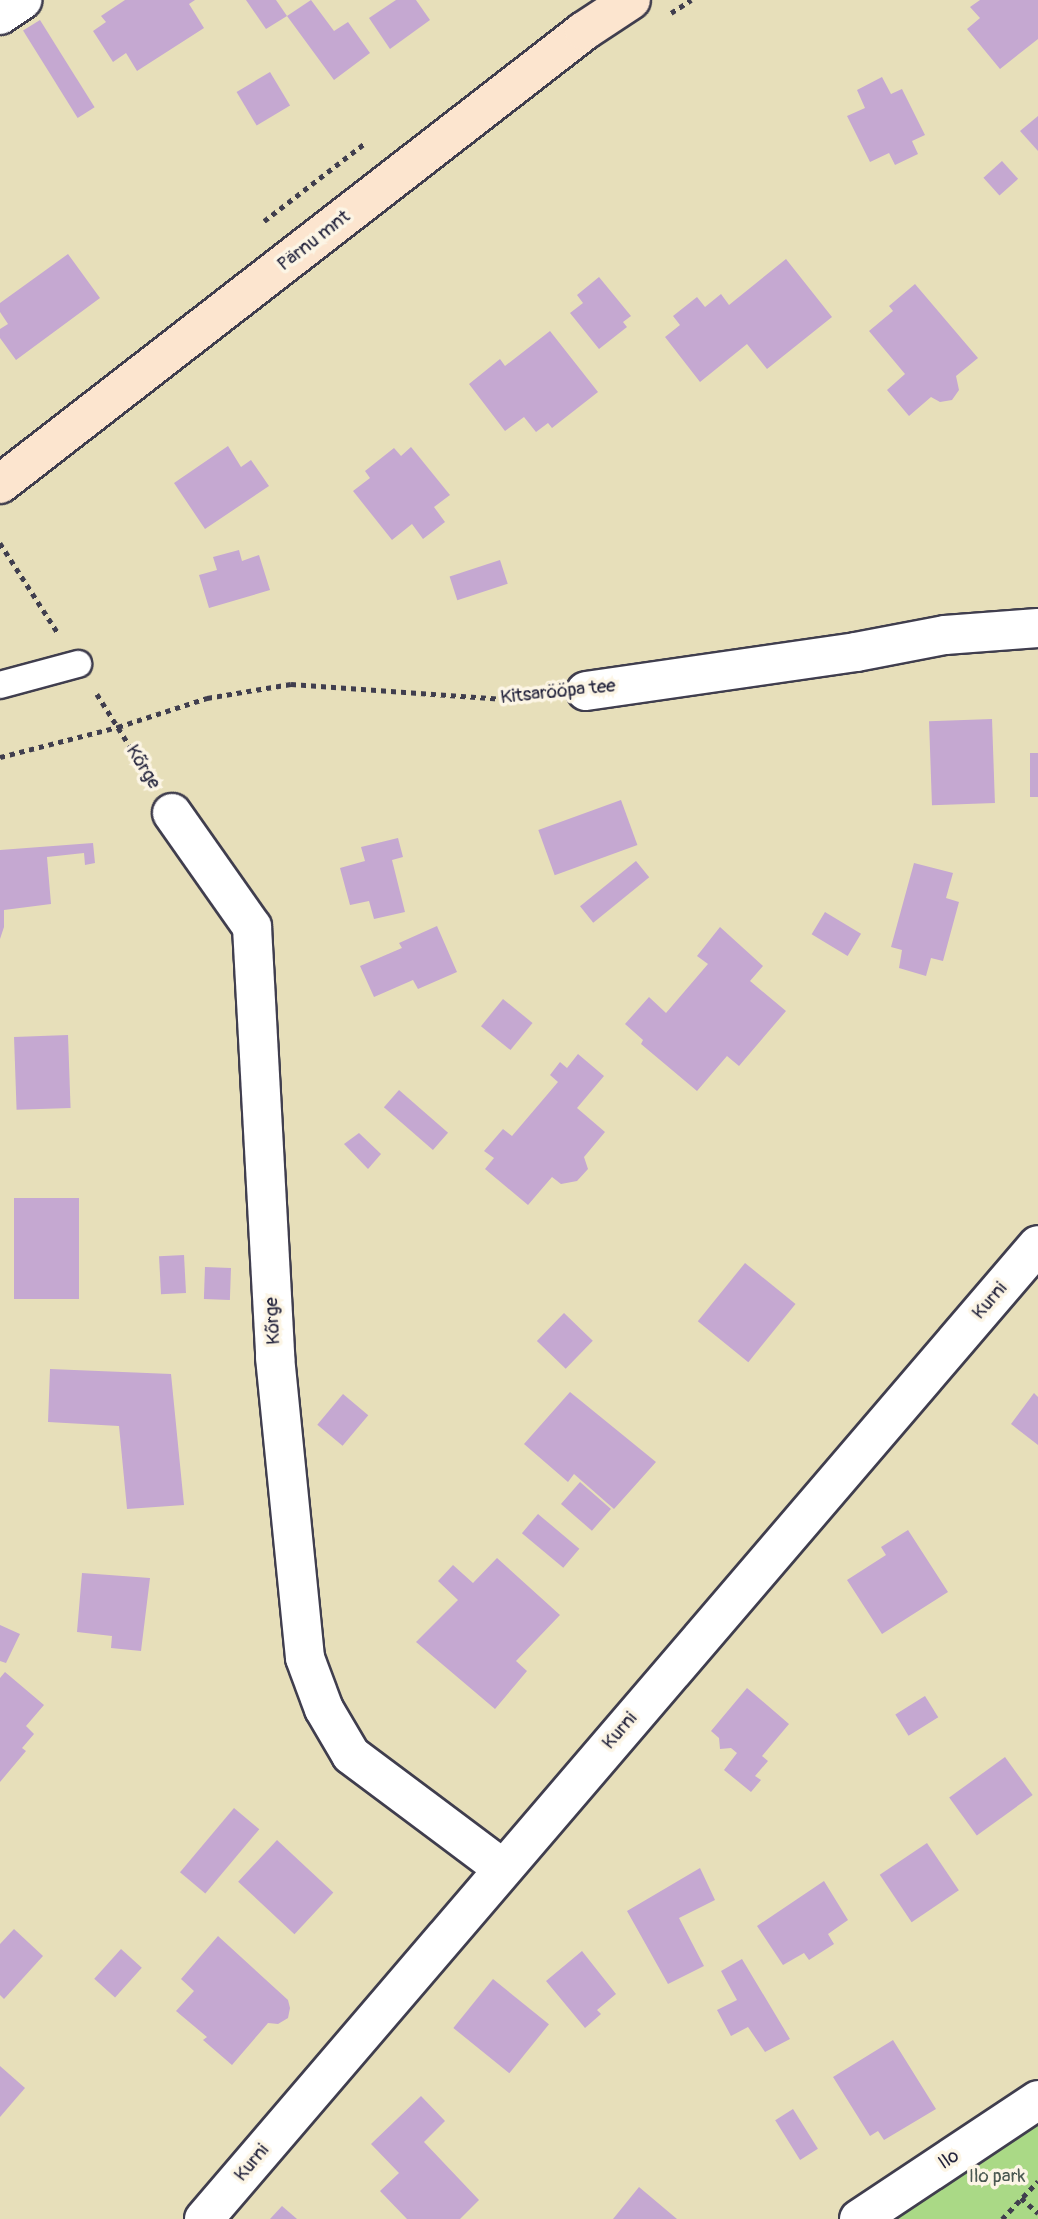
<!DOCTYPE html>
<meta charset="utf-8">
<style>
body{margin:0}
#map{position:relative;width:1038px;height:2219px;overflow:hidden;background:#e7dfba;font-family:Pangolin,sans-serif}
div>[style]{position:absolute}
.green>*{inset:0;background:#aad986}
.building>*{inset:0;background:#c5a8d1;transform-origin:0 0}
.path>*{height:4.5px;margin-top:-2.25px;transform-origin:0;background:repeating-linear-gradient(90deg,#403e4e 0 5px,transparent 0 10px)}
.roads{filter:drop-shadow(2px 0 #403e4e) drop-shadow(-2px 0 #403e4e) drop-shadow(0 2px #403e4e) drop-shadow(0 -2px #403e4e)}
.lane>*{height:26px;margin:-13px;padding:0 13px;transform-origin:13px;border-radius:13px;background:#fff}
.street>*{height:38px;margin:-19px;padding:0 19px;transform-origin:19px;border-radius:19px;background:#fff}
.secondary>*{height:38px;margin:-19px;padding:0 19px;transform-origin:19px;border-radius:19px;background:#fce5cf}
span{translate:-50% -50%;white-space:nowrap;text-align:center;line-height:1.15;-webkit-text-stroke:7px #fcf5e5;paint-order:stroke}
.street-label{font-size:19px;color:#22223b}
.park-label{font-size:19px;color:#4b5952}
</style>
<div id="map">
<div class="green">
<div style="clip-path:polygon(1038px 2101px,1038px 2219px,860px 2219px)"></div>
</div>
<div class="building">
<div style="clip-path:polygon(125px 0,195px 0,189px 4px,204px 28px,137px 71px,126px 53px,113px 62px,93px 31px,106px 22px,101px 16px)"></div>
<div style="clip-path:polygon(246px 0,276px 0,287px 16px,266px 29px)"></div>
<div style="clip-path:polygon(311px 0,334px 31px,348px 22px,370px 53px,334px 80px,287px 16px)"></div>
<div style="clip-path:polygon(396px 0,416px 0,430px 20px,390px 49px,369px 18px)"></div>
<div style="clip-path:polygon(980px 0,1038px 0,1038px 39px,1000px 69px,967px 29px,980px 18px,970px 7px)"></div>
<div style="left:40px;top:20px;width:103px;height:20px;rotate:58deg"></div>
<div style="left:270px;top:72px;width:39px;height:39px;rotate:59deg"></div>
<div style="clip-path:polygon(882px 77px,891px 94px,902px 89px,925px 135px,912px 141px,918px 154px,895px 165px,889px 153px,870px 162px,847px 116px,865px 108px,857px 90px)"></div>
<div style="clip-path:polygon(1038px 116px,1038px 151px,1020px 131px)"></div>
<div style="left:1002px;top:161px;width:24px;height:25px;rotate:48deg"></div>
<div style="clip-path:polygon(68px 254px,100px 298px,16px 360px,0 338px,0 329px,8px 324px,0 312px,0 303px)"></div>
<div style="clip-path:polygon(786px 259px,832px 317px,767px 369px,747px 344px,700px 382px,665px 337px,680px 325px,673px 316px,697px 297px,705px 307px,721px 294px,729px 305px)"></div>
<div style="clip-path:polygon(599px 277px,631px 316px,623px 322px,627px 327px,599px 349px,570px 313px,583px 303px,577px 295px)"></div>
<div style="clip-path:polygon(915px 284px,978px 358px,956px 376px,959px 390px,952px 400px,940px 402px,931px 397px,909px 416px,887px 390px,905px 374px,869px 331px,893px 311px,889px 306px)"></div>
<div style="clip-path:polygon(550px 331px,598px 392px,552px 428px,548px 423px,536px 432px,524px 417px,505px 431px,469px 384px,500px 359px,505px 366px)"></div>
<div style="clip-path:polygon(228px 446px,241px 467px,251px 460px,269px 486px,205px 529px,174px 483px)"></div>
<div style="clip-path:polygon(411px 447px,450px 495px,434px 507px,445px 522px,423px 539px,412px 524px,392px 540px,353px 491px,370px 478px,365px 471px,394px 448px,401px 456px)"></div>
<div style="clip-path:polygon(239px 550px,242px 561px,259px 555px,270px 590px,209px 608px,199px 575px,217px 570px,213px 557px)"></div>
<div style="left:500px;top:560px;width:25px;height:53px;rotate:72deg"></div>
<div style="left:992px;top:719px;width:84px;height:63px;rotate:88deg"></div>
<div style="left:1030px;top:753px;width:8px;height:44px"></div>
<div style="left:621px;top:800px;width:48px;height:88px;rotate:70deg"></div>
<div style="clip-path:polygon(398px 838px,403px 857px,392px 860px,405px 912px,374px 919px,369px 901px,350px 905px,340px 868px,365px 861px,361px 847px)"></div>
<div style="clip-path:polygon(93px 843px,95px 863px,85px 865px,84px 853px,47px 857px,51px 904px,4px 910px,4px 927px,0 939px,0 850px)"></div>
<div style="left:636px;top:861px;width:21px;height:72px;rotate:51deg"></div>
<div style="clip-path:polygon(914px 863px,953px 873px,946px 898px,959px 902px,943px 961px,931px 958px,926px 976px,899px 968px,902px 950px,891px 947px)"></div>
<div style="left:825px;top:912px;width:42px;height:26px;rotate:31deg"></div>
<div style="clip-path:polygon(437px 926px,457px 972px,418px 989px,413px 980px,374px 997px,360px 966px,402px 948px,399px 943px)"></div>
<div style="clip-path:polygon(720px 927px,763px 966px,750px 981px,786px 1011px,739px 1066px,727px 1056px,697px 1091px,641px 1044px,643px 1040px,625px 1024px,649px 997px,666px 1013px,708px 964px,697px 956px)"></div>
<div style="left:503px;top:999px;width:38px;height:35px;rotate:39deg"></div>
<div style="left:68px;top:1035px;width:73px;height:54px;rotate:88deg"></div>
<div style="clip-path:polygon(578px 1054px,604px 1076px,577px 1108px,605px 1132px,584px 1157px,588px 1169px,577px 1181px,561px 1184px,552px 1177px,528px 1205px,485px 1169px,494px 1158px,484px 1151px,503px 1129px,512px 1136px,558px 1082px,550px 1075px,560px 1062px,567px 1068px)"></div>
<div style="left:399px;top:1090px;width:65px;height:23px;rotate:41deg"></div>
<div style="clip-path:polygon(359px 1133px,381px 1154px,368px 1169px,344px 1144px)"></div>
<div style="left:14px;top:1198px;width:65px;height:101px"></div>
<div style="left:184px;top:1255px;width:38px;height:25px;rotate:87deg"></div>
<div style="left:745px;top:1263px;width:65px;height:75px;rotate:39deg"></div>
<div style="left:205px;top:1267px;width:26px;height:32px;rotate:2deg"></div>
<div style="left:564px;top:1313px;width:40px;height:39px;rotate:44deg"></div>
<div style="clip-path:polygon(50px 1369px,171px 1374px,184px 1505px,127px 1509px,119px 1426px,48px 1422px)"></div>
<div style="clip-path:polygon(570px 1392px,656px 1462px,614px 1509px,574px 1474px,568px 1482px,524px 1444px)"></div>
<div style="clip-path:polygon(1034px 1393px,1038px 1397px,1038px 1445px,1011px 1424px)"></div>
<div style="left:343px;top:1394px;width:33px;height:40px;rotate:40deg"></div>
<div style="left:580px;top:1482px;width:41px;height:29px;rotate:41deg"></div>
<div style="left:538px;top:1514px;width:54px;height:25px;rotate:40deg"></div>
<div style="clip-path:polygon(908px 1530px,948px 1592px,882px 1634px,847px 1580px,886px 1555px,881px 1547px)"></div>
<div style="clip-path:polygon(497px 1558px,560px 1615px,516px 1661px,527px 1671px,495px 1709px,416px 1642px,458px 1600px,438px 1581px,453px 1565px,473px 1583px)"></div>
<div style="clip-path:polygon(82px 1573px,150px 1578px,141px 1651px,111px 1648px,112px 1636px,77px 1632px)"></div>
<div style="clip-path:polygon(0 1625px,20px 1634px,6px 1663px,0 1661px)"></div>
<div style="clip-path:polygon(5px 1672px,44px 1705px,26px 1726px,34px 1734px,22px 1748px,26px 1751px,0 1782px,0 1678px)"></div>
<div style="clip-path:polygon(747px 1688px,789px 1724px,762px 1756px,768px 1761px,755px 1776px,761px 1780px,751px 1792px,724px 1770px,737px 1753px,731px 1748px,720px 1749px,719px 1738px,711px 1731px)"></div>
<div style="left:925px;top:1696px;width:25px;height:35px;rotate:58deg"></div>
<div style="left:1005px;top:1757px;width:47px;height:69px;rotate:54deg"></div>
<div style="left:234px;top:1808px;width:33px;height:84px;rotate:40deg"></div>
<div style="left:277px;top:1840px;width:77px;height:57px;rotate:43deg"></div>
<div style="left:927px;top:1843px;width:57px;height:57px;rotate:56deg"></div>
<div style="clip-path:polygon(700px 1868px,715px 1900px,679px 1918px,704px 1966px,668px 1984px,627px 1911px)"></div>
<div style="clip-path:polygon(824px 1881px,848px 1920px,828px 1934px,834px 1944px,809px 1960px,804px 1953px,783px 1965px,757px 1926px)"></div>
<div style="clip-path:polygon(14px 1929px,43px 1956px,4px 1999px,0 1995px,0 1944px)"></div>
<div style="clip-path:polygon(218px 1936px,288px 2000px,290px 2008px,288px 2018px,278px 2024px,268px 2023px,232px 2065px,203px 2040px,207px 2037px,176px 2011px,194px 1991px,181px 1979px)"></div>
<div style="left:121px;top:1949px;width:28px;height:40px;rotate:42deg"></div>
<div style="clip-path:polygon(582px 1951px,616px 1994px,597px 2010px,601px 2014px,585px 2028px,546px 1981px)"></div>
<div style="clip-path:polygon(742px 1959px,790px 2039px,765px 2052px,748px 2027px,731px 2036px,717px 2010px,737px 2000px,721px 1971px)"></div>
<div style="left:493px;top:1979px;width:72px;height:63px;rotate:39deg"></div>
<div style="clip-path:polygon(893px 2040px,936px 2109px,884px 2140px,878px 2131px,870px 2136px,833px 2077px)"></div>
<div style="clip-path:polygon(0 2066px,25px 2088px,0 2117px)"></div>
<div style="clip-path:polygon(421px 2096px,445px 2121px,424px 2142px,479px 2200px,460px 2219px,407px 2219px,380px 2191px,399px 2173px,371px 2144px)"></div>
<div style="left:793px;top:2109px;width:47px;height:21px;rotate:58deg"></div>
<div style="clip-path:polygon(639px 2187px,677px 2219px,613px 2219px)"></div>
<div style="clip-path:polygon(282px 2206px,297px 2219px,270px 2219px)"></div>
</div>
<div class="path">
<div style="left:671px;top:13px;width:24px;rotate:-33deg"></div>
<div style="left:264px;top:221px;width:128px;rotate:-37.7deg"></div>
<div style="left:0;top:543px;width:107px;rotate:57.2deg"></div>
<div style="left:97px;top:694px;width:99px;rotate:57.8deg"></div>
<div style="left:0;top:757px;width:122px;rotate:-14.3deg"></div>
<div style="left:118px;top:727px;width:94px;rotate:-18deg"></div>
<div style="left:207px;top:698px;width:85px;rotate:-9.5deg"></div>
<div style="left:291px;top:684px;width:214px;rotate:4deg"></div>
<div style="left:504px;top:699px;width:43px;rotate:-5.3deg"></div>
<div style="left:1021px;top:2198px;width:23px;rotate:41deg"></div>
<div style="left:1002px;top:2219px;width:52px;rotate:-46.5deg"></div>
</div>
<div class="roads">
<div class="lane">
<div style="left:0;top:685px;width:81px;rotate:-15.1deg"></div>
</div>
<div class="street">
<div style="left:0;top:15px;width:27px;rotate:-34deg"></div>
<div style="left:586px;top:691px;width:273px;rotate:-8.2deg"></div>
<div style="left:856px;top:652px;width:91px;rotate:-10.8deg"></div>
<div style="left:945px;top:635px;width:93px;rotate:-4.3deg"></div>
<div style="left:172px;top:813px;width:139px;rotate:54.9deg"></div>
<div style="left:252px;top:927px;width:431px;rotate:86.9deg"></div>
<div style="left:275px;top:1357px;width:302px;rotate:84.3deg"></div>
<div style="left:305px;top:1658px;width:54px;rotate:69.6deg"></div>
<div style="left:324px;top:1709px;width:53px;rotate:59.6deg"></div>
<div style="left:351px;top:1755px;width:189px;rotate:36.8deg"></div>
<div style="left:204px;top:2219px;width:1282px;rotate:-49.43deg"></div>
<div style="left:859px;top:2219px;width:215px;rotate:-33.6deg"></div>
</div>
<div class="secondary">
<div style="left:0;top:484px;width:739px;rotate:-37.8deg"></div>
<div style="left:584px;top:31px;width:56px;rotate:-33.4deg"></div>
</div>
</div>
<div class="street-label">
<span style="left:314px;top:241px;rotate:-38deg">Pärnu mnt</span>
<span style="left:558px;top:692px;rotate:-6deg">Kitsarööpa tee</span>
<span style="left:143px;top:767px;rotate:58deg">Kõrge</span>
<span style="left:990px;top:1301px;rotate:-49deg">Kurni</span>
<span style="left:273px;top:1321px;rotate:-93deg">Kõrge</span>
<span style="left:620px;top:1731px;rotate:-49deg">Kurni</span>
<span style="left:949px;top:2160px;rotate:-34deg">Ilo</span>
<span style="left:252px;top:2163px;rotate:-50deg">Kurni</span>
</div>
<div class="park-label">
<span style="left:997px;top:2177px">Ilo park</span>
</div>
</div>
